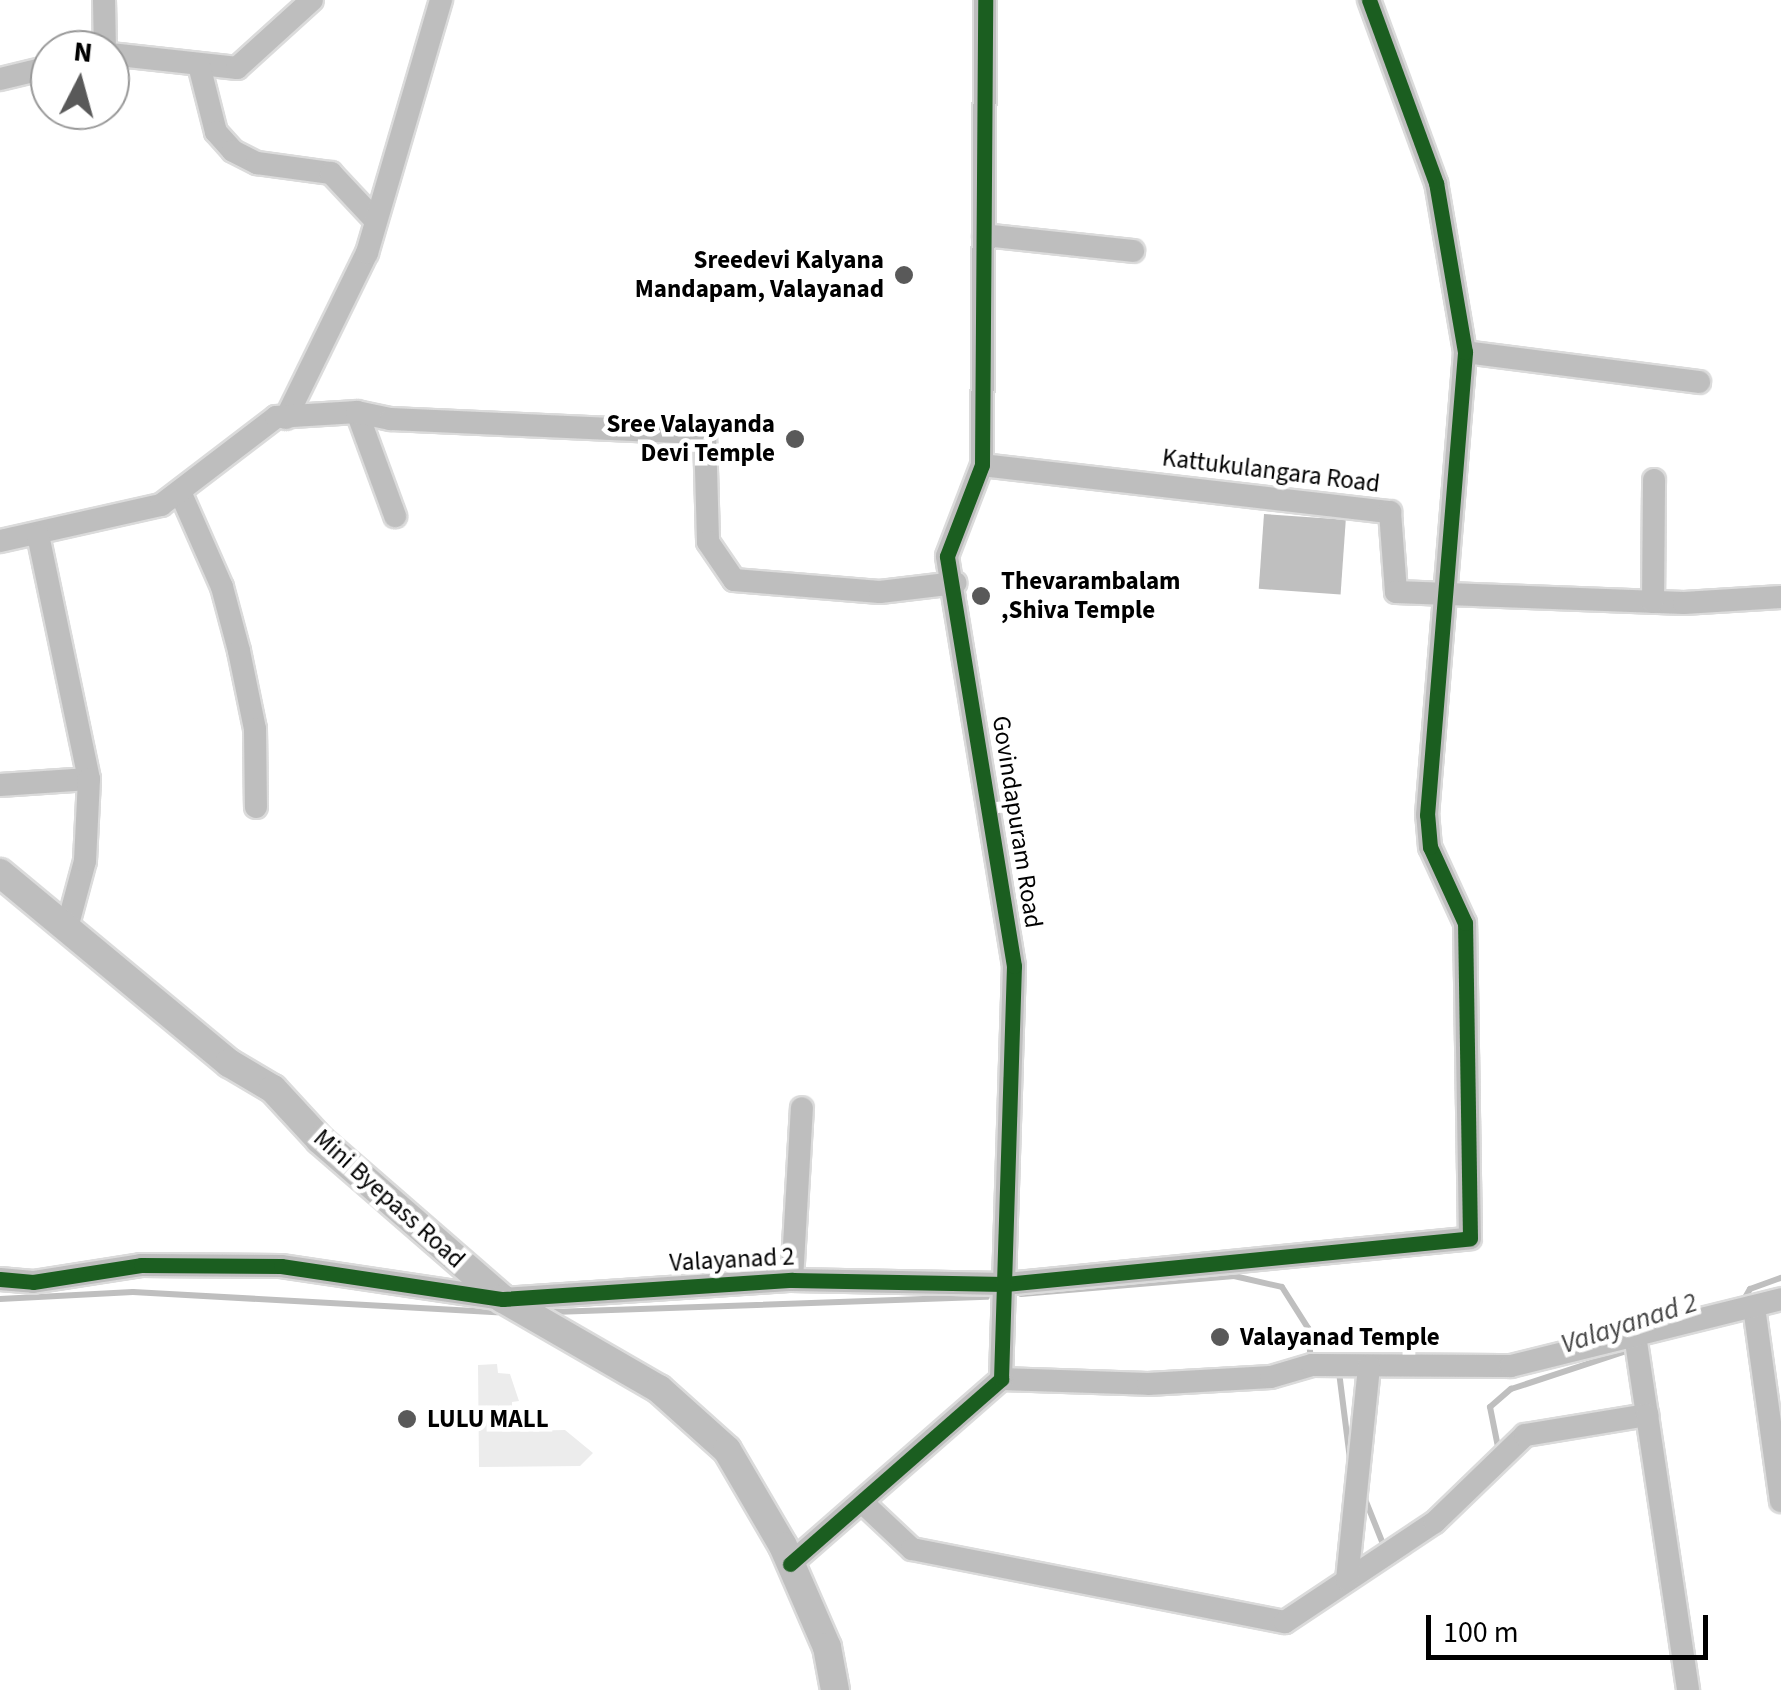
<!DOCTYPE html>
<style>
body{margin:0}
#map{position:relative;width:1781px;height:1690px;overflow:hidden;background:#fff;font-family:"Source Sans 3",sans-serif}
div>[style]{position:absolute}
.green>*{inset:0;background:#ececec}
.water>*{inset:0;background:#bfbfbf;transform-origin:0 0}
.stream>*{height:6px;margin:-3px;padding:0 3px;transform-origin:3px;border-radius:3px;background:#bfbfbf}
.roads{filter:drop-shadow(2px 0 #dbdbdb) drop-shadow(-2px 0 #dbdbdb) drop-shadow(0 2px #dbdbdb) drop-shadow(0 -2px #dbdbdb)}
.minor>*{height:22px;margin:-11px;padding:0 11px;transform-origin:11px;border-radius:11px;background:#bebebe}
.major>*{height:28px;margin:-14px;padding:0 14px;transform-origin:14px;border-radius:14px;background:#bebebe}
.cycleway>*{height:15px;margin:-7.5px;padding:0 7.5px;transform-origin:7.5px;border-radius:7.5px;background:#1b5e20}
.dots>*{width:28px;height:28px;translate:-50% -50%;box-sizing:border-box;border:5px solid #fff;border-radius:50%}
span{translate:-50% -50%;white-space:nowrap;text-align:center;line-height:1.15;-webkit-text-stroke:9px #fff;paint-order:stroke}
.poi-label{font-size:25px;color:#000;font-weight:700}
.right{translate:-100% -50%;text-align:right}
.left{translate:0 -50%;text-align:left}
.street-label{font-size:25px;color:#000}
.water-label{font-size:28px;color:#444;font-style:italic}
.north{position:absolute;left:30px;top:30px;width:100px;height:100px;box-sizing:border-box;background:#fff;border:2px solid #999;border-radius:50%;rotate:6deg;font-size:28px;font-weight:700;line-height:40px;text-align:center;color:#000}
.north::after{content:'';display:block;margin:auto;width:35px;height:45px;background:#595959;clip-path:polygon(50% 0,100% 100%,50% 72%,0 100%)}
.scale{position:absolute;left:1426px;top:1615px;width:282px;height:45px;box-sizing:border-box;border:5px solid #000;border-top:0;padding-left:12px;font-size:30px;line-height:35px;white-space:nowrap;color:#000;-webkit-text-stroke:8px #fff;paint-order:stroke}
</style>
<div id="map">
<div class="green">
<div style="clip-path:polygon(497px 1364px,498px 1373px,510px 1374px,519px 1401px,512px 1402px,512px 1410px,498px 1411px,498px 1418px,523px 1419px,523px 1431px,565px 1430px,593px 1453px,580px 1466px,479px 1467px,478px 1365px)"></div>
</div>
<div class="water">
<div style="left:1264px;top:514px;width:82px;height:75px;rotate:4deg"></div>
</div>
<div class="stream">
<div style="left:1021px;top:1294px;width:214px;rotate:-4.8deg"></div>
<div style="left:1234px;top:1276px;width:49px;rotate:12.9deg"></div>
<div style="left:1282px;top:1287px;width:49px;rotate:57.6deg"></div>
<div style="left:1308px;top:1328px;width:33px;rotate:85deg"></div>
<div style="left:0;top:1299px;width:133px;rotate:-3deg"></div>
<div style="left:133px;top:1292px;width:364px;rotate:3.2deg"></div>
<div style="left:1743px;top:1301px;width:14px;rotate:-60deg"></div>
<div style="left:1750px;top:1289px;width:33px;rotate:-20deg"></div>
<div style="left:553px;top:1312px;width:434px;rotate:-2deg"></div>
<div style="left:1339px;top:1372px;width:88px;rotate:82.8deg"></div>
<div style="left:1499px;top:1452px;width:46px;rotate:-101.3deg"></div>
<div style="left:1490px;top:1407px;width:28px;rotate:-41deg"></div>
<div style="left:1511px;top:1389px;width:128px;rotate:-18.2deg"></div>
<div style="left:1363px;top:1494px;width:54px;rotate:68.2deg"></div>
</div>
<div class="roads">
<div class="minor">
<div style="left:104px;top:0;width:50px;rotate:88.9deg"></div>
<div style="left:110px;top:54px;width:128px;rotate:6.3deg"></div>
<div style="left:237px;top:68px;width:101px;rotate:-42.2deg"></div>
<div style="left:199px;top:65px;width:69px;rotate:75.8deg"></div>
<div style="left:216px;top:132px;width:25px;rotate:48deg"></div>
<div style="left:233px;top:151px;width:27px;rotate:27deg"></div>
<div style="left:257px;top:163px;width:75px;rotate:7.7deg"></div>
<div style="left:331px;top:173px;width:64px;rotate:46.9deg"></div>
<div style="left:0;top:79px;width:51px;rotate:-13.5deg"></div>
<div style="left:984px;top:235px;width:150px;rotate:6.1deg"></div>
<div style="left:1465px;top:352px;width:236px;rotate:7.3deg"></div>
<div style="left:357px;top:412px;width:111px;rotate:69.9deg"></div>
<div style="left:286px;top:418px;width:184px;rotate:-63.9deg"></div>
<div style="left:367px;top:253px;width:264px;rotate:-73.7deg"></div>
<div style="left:982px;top:465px;width:411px;rotate:6.6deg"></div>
<div style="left:1390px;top:512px;width:80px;rotate:85.7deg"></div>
<div style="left:1396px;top:592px;width:288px;rotate:2.2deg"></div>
<div style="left:1684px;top:603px;width:97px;rotate:-3.5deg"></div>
<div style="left:181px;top:494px;width:102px;rotate:66.2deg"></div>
<div style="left:222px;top:587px;width:66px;rotate:75.1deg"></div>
<div style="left:239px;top:651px;width:80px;rotate:78.4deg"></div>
<div style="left:255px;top:729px;width:78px;rotate:89.3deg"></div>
<div style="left:0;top:541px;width:165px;rotate:-12.6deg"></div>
<div style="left:161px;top:505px;width:145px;rotate:-37.4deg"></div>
<div style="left:276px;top:417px;width:81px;rotate:-3.5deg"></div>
<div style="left:357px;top:412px;width:35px;rotate:12deg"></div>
<div style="left:391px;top:419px;width:314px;rotate:2.6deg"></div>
<div style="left:705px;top:433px;width:109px;rotate:88.4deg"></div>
<div style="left:708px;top:542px;width:46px;rotate:55.6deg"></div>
<div style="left:734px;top:580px;width:146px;rotate:4.7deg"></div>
<div style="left:880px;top:592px;width:76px;rotate:-6.8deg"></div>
<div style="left:1653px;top:602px;width:122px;rotate:-89.5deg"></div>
<div style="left:0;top:785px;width:89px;rotate:-3.9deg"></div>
<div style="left:89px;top:779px;width:249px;rotate:-101.8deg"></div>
<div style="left:67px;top:928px;width:69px;rotate:-75deg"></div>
<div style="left:85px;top:861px;width:82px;rotate:-87.2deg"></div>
<div style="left:0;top:1279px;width:33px;rotate:5deg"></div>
<div style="left:33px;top:1282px;width:109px;rotate:-8.9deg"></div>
<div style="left:141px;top:1265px;width:140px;rotate:0.4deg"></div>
<div style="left:281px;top:1266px;width:224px;rotate:8.5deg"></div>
<div style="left:503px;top:1299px;width:290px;rotate:-3.8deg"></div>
<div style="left:792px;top:1280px;width:213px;rotate:1.1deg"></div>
<div style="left:1005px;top:1284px;width:467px;rotate:-5.6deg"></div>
<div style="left:1470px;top:1238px;width:315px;rotate:-90.9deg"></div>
<div style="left:1465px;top:923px;width:84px;rotate:-114.7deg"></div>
<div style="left:1430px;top:847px;width:32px;rotate:-95deg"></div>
<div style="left:1427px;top:815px;width:465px;rotate:-85.3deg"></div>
<div style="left:1465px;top:352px;width:171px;rotate:-99.7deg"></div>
<div style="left:1436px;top:183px;width:195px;rotate:-110.1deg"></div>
<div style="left:792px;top:1280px;width:172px;rotate:-86.7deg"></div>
<div style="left:1754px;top:1307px;width:196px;rotate:82.1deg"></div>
<div style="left:1635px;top:1335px;width:81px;rotate:81.5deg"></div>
<div style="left:1001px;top:1379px;width:147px;rotate:1.9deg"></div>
<div style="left:1148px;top:1384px;width:123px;rotate:-3.3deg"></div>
<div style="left:1271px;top:1377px;width:43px;rotate:-16.3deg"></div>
<div style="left:1312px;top:1365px;width:199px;rotate:0.3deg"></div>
<div style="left:1511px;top:1366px;width:278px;rotate:-13.9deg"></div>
<div style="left:863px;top:1503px;width:67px;rotate:43.2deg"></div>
<div style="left:912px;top:1549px;width:380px;rotate:11.1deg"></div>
<div style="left:1285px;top:1622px;width:180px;rotate:-33.7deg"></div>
<div style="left:1435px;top:1522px;width:125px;rotate:-44deg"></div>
<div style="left:1525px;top:1435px;width:124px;rotate:-9.3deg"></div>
<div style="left:1647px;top:1415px;width:278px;rotate:81.5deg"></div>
<div style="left:790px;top:1564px;width:281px;rotate:-41.2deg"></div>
<div style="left:1001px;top:1379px;width:413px;rotate:-88.2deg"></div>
<div style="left:1014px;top:966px;width:415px;rotate:-99.3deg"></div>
<div style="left:947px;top:556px;width:97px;rotate:-69deg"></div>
<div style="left:982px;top:465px;width:465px;rotate:-89.6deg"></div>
<div style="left:1347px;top:1580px;width:215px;rotate:-84.1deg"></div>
</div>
<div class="major">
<div style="left:0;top:873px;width:298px;rotate:39.7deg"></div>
<div style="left:229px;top:1063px;width:51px;rotate:30.6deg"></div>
<div style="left:273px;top:1089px;width:69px;rotate:47.3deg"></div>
<div style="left:320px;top:1140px;width:242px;rotate:41deg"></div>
<div style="left:503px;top:1299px;width:180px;rotate:30deg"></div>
<div style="left:659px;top:1389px;width:91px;rotate:41.9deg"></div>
<div style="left:727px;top:1450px;width:111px;rotate:59.7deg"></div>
<div style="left:783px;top:1546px;width:110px;rotate:66.5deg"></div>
<div style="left:827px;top:1647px;width:44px;rotate:79.5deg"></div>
</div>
</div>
<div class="cycleway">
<div style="left:0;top:1279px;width:33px;rotate:5deg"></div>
<div style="left:33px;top:1282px;width:109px;rotate:-8.9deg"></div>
<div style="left:141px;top:1265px;width:140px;rotate:0.4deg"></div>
<div style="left:281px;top:1266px;width:224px;rotate:8.5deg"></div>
<div style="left:503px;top:1299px;width:290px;rotate:-3.8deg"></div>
<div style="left:792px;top:1280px;width:213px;rotate:1.1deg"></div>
<div style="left:1005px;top:1284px;width:467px;rotate:-5.6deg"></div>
<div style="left:1470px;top:1238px;width:315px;rotate:-90.9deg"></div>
<div style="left:1465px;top:923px;width:84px;rotate:-114.7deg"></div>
<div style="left:1430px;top:847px;width:32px;rotate:-95deg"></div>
<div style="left:1427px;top:815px;width:465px;rotate:-85.3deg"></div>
<div style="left:1465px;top:352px;width:171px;rotate:-99.7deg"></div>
<div style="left:1436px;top:183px;width:195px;rotate:-110.1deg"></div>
<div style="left:790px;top:1564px;width:281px;rotate:-41.2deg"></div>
<div style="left:1001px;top:1379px;width:413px;rotate:-88.2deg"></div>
<div style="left:1014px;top:966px;width:415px;rotate:-99.3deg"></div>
<div style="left:947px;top:556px;width:97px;rotate:-69deg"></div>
<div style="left:982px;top:465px;width:465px;rotate:-89.6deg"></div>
</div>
<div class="dots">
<div style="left:904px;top:275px;background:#595959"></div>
<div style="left:795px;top:439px;background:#595959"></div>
<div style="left:981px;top:596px;background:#595959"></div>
<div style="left:1220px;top:1337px;background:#595959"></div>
<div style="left:407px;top:1419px;background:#595959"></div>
</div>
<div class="poi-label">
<span class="right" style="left:884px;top:275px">Sreedevi Kalyana<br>Mandapam, Valayanad</span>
<span class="right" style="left:775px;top:439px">Sree Valayanda<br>Devi Temple</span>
<span class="left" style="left:1001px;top:596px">Thevarambalam<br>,Shiva Temple</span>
<span class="left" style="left:1240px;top:1337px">Valayanad Temple</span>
<span class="left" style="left:427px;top:1419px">LULU MALL</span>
</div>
<div class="street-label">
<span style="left:1271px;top:471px;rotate:7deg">Kattukulangara Road</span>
<span style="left:1017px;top:822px;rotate:81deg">Govindapuram Road</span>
<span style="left:389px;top:1199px;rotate:42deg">Mini Byepass Road</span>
<span style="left:732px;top:1260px;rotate:-3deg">Valayanad 2</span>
</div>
<div class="water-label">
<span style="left:1629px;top:1323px;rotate:-18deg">Valayanad 2</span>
</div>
<div class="north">N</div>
<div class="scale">100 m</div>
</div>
